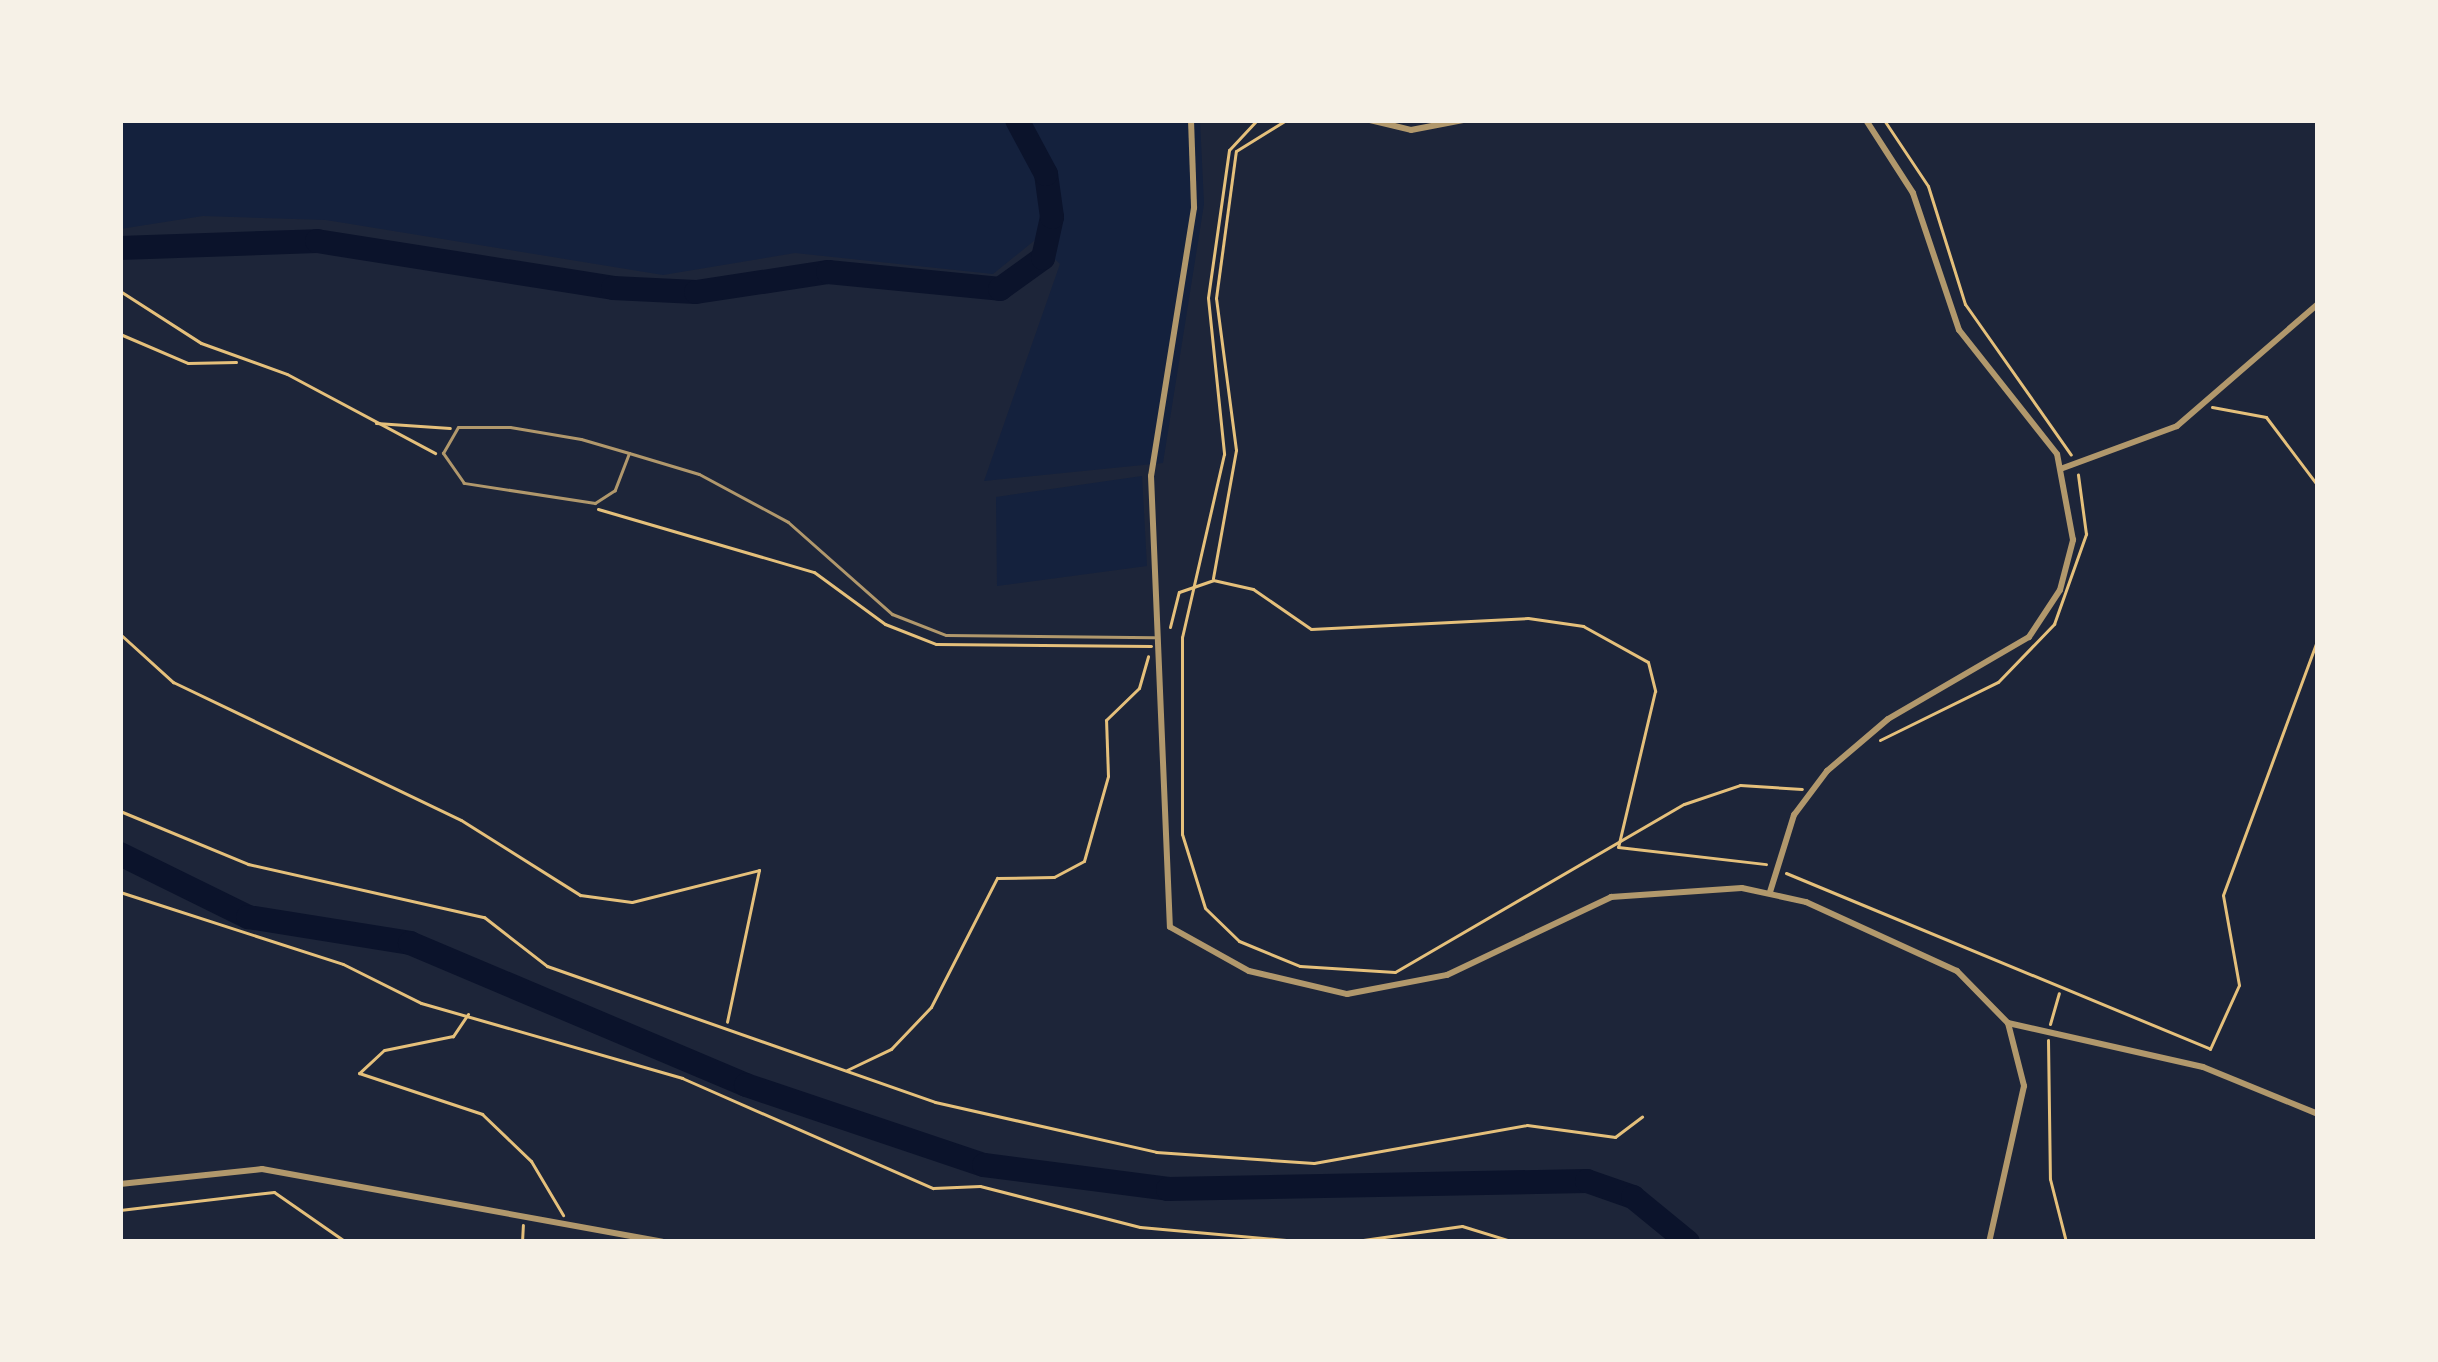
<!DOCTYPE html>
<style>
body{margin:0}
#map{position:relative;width:2438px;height:1362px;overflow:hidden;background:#14213d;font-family:Manrope,sans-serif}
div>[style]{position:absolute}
.green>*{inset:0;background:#1d2539}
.river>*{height:24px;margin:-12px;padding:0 12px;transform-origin:12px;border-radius:12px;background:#0b132b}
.path>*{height:3px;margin:-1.5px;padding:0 1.5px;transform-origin:1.5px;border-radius:1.5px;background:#e5c07b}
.service>*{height:3px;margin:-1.5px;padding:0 1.5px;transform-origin:1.5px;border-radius:1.5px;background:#b1986c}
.minor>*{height:6px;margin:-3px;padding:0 3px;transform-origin:3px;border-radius:3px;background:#b1986c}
span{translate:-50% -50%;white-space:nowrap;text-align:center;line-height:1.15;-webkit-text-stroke:10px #f6f1e7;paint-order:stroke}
.frame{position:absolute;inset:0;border:123px solid #f6f1e7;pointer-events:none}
</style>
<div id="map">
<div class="green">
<div style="clip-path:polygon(evenodd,1200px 120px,2318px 120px,2318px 1242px,120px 1242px,120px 229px,203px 216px,326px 220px,663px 275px,795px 253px,993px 274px,1035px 240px,1060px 264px,984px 481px,1163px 463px,1204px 204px,1200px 120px,1142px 476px,1147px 566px,997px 586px,996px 497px,1142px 476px)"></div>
</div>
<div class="river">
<div style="left:120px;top:248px;width:197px;rotate:-2deg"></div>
<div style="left:317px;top:241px;width:300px;rotate:9deg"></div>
<div style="left:613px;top:288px;width:83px;rotate:2.8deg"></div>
<div style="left:696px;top:292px;width:134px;rotate:-8.6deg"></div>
<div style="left:828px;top:272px;width:173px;rotate:5.6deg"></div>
<div style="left:1000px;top:289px;width:53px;rotate:-35.8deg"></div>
<div style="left:1043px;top:258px;width:42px;rotate:-77.6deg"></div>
<div style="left:1052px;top:217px;width:43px;rotate:-97.9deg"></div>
<div style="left:1046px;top:174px;width:61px;rotate:-118.2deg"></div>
<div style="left:120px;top:854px;width:143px;rotate:26.2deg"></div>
<div style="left:248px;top:917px;width:164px;rotate:9.1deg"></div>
<div style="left:410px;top:943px;width:365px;rotate:22.9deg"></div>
<div style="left:746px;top:1085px;width:251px;rotate:18.6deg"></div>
<div style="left:984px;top:1165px;width:186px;rotate:7.4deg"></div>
<div style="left:1168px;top:1189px;width:419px;rotate:-1.1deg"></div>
<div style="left:1587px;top:1181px;width:49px;rotate:19.2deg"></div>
<div style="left:1633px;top:1197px;width:71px;rotate:39.3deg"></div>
</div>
<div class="path">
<div style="left:1257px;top:120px;width:41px;rotate:133deg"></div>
<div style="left:1229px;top:150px;width:149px;rotate:98.1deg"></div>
<div style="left:1208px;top:298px;width:157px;rotate:84.1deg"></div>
<div style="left:1224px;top:454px;width:188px;rotate:102.9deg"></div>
<div style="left:1182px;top:637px;width:197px;rotate:90deg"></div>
<div style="left:1182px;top:834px;width:77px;rotate:72.7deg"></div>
<div style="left:1205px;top:908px;width:47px;rotate:44.1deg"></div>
<div style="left:1239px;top:941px;width:66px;rotate:22.3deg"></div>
<div style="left:1300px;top:966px;width:95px;rotate:3.6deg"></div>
<div style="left:1395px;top:972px;width:334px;rotate:-30.2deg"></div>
<div style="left:1684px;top:804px;width:59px;rotate:-18.7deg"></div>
<div style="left:1740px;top:785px;width:62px;rotate:3.7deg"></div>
<div style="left:1884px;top:120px;width:79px;rotate:56.3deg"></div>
<div style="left:1928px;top:186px;width:124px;rotate:72.6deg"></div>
<div style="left:1965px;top:304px;width:184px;rotate:54.9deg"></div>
<div style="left:120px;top:291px;width:96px;rotate:32.7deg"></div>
<div style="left:201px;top:343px;width:91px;rotate:19.8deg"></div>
<div style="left:287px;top:374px;width:168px;rotate:28.1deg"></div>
<div style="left:120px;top:334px;width:74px;rotate:23.1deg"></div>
<div style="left:188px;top:363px;width:48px;rotate:-1.2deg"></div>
<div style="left:2212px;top:407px;width:55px;rotate:10.5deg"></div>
<div style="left:2266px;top:417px;width:86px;rotate:53deg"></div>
<div style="left:376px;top:423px;width:74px;rotate:3.9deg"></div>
<div style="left:598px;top:509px;width:225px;rotate:16.3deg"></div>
<div style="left:814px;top:572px;width:88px;rotate:36.2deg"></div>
<div style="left:885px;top:624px;width:55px;rotate:21.4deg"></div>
<div style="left:936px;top:644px;width:215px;rotate:0.5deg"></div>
<div style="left:1213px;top:578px;width:130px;rotate:-79.8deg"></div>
<div style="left:1236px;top:450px;width:153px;rotate:-97.5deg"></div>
<div style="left:1216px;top:298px;width:148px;rotate:-82.3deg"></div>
<div style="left:1236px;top:151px;width:59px;rotate:-31.8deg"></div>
<div style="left:1170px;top:627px;width:36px;rotate:-76deg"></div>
<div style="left:1179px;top:592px;width:36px;rotate:-19deg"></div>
<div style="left:1213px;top:580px;width:41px;rotate:12.7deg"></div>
<div style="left:1253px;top:589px;width:70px;rotate:34.6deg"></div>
<div style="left:1311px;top:629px;width:217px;rotate:-2.9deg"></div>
<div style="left:1528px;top:618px;width:56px;rotate:8.3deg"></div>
<div style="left:1583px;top:626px;width:74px;rotate:29deg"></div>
<div style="left:1648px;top:662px;width:30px;rotate:76deg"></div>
<div style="left:1655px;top:691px;width:160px;rotate:103.3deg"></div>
<div style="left:1618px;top:847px;width:149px;rotate:6.6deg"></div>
<div style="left:120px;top:634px;width:72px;rotate:42.2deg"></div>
<div style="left:173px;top:682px;width:319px;rotate:25.6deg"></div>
<div style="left:461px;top:820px;width:141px;rotate:32.2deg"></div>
<div style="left:580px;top:895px;width:52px;rotate:7.7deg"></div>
<div style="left:632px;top:902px;width:131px;rotate:-14.1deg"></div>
<div style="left:759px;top:870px;width:155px;rotate:101.9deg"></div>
<div style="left:1880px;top:740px;width:131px;rotate:-26.2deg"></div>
<div style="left:1998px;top:682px;width:81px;rotate:-46deg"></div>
<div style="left:2054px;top:624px;width:96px;rotate:-70.4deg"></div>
<div style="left:2086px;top:534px;width:60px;rotate:-97.7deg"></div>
<div style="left:120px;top:811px;width:139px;rotate:22.5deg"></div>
<div style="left:248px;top:864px;width:242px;rotate:12.7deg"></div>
<div style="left:484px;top:917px;width:80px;rotate:37.9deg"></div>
<div style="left:547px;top:966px;width:411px;rotate:19.3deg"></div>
<div style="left:935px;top:1102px;width:227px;rotate:12.7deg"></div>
<div style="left:1156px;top:1152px;width:158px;rotate:4deg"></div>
<div style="left:1314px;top:1163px;width:216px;rotate:-10.1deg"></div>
<div style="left:1527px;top:1125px;width:89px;rotate:7.8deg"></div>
<div style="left:1615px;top:1137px;width:34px;rotate:-37deg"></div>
<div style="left:1786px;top:873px;width:459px;rotate:22.5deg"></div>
<div style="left:2210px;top:1049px;width:70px;rotate:-65.6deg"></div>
<div style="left:2239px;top:985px;width:91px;rotate:-100.1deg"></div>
<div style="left:2223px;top:895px;width:274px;rotate:-69.7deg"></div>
<div style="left:120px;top:892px;width:234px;rotate:17.9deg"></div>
<div style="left:343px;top:964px;width:87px;rotate:26.6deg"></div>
<div style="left:421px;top:1003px;width:272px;rotate:16deg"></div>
<div style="left:682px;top:1078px;width:274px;rotate:23.7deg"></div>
<div style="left:933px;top:1188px;width:47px;rotate:-2.4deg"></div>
<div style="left:980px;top:1186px;width:165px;rotate:14.4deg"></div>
<div style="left:1140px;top:1227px;width:169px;rotate:5.1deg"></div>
<div style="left:468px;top:1014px;width:27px;rotate:124deg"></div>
<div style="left:453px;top:1036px;width:70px;rotate:168.5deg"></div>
<div style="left:384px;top:1050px;width:34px;rotate:137deg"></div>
<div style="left:359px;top:1073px;width:130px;rotate:18.4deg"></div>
<div style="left:482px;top:1114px;width:68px;rotate:43.8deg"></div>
<div style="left:531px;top:1161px;width:63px;rotate:59.3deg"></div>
<div style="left:2050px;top:1024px;width:32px;rotate:-74deg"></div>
<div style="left:2048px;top:1040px;width:139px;rotate:89.2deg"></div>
<div style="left:2050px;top:1179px;width:65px;rotate:75.7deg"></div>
<div style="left:847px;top:1070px;width:49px;rotate:-25.5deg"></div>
<div style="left:891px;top:1049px;width:58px;rotate:-46.4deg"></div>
<div style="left:931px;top:1007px;width:145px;rotate:-62.9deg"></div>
<div style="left:997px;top:878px;width:57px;rotate:-1deg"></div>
<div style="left:1054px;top:877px;width:34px;rotate:-28deg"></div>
<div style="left:1084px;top:861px;width:88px;rotate:-74.2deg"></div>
<div style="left:1108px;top:776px;width:56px;rotate:-92deg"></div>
<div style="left:1106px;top:720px;width:46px;rotate:-44.1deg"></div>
<div style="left:1139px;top:688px;width:33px;rotate:-74deg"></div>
<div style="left:120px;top:1210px;width:155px;rotate:-6.7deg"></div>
<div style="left:274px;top:1192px;width:88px;rotate:34.8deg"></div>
<div style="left:522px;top:1242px;width:17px;rotate:-87deg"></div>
<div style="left:1349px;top:1242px;width:114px;rotate:-8.1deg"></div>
<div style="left:1462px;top:1226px;width:54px;rotate:17.1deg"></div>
</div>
<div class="service">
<div style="left:629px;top:453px;width:40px;rotate:111deg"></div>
<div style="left:615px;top:490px;width:24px;rotate:147deg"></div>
<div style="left:595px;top:503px;width:133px;rotate:-171.3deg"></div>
<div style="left:464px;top:483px;width:37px;rotate:-125deg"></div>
<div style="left:443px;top:453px;width:30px;rotate:-60deg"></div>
<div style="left:458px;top:427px;width:52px"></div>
<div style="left:510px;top:427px;width:72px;rotate:9.6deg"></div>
<div style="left:581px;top:439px;width:50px;rotate:16.3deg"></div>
<div style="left:629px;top:453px;width:73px;rotate:16.7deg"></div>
<div style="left:699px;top:474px;width:101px;rotate:28.3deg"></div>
<div style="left:788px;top:522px;width:139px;rotate:41.5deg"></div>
<div style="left:892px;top:614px;width:58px;rotate:21.3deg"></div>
<div style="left:946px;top:635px;width:208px;rotate:0.6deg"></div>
</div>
<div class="minor">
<div style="left:1191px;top:120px;width:88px;rotate:88deg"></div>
<div style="left:1194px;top:208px;width:271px;rotate:99.1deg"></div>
<div style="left:1151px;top:476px;width:451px;rotate:87.6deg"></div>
<div style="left:1170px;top:927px;width:90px;rotate:29.1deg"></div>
<div style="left:1249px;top:971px;width:101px;rotate:13.2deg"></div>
<div style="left:1347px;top:994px;width:102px;rotate:-10.8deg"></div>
<div style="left:1447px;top:975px;width:182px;rotate:-25.4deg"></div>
<div style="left:1611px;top:897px;width:131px;rotate:-3.9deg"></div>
<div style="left:1742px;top:888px;width:66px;rotate:12.3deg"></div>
<div style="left:1806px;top:902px;width:166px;rotate:24.6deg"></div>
<div style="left:1957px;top:971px;width:73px;rotate:45.6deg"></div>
<div style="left:2008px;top:1023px;width:65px;rotate:75.7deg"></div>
<div style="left:2024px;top:1086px;width:160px;rotate:102.6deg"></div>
<div style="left:1370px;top:120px;width:42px;rotate:13.7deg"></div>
<div style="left:1411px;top:130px;width:53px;rotate:-10.9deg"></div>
<div style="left:2063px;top:468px;width:121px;rotate:-20.2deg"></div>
<div style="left:2177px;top:426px;width:186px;rotate:-40.9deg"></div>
<div style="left:1770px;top:892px;width:81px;rotate:-72.7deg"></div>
<div style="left:1794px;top:815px;width:55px;rotate:-53.1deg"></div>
<div style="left:1827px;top:771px;width:80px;rotate:-40.4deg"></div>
<div style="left:1888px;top:719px;width:163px;rotate:-30.2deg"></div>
<div style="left:2029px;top:637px;width:56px;rotate:-56.6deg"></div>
<div style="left:2060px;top:590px;width:52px;rotate:-75.4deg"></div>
<div style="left:2073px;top:540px;width:87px;rotate:-100.5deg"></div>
<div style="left:2057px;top:454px;width:158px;rotate:-128.3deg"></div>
<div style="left:1959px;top:330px;width:145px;rotate:-108.6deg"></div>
<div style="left:1913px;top:193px;width:87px;rotate:-122.8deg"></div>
<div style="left:2008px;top:1023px;width:200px;rotate:12.7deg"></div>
<div style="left:2203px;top:1067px;width:124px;rotate:22.2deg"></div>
<div style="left:120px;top:1184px;width:143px;rotate:-6deg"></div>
<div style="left:262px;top:1169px;width:407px;rotate:10.3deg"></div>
</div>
<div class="frame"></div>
</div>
